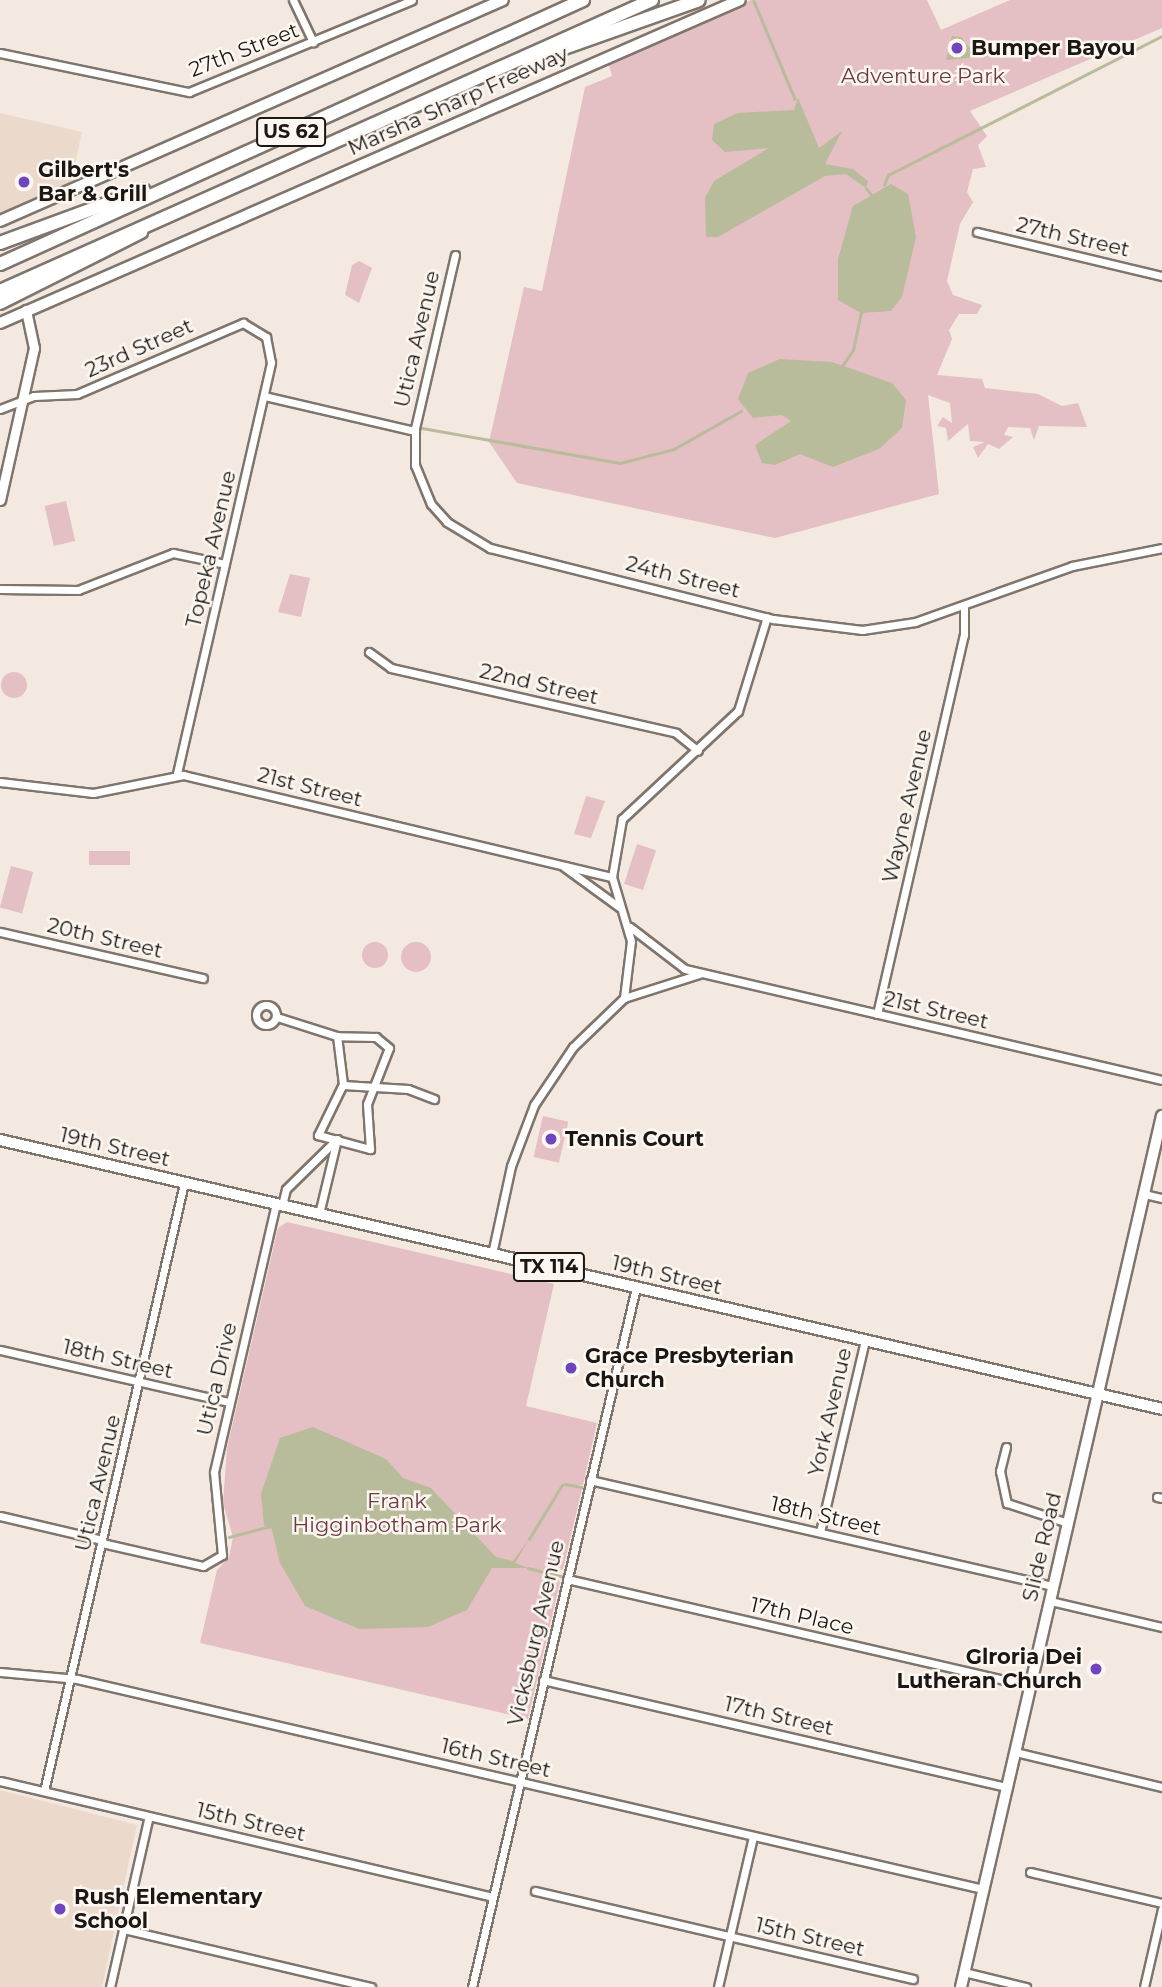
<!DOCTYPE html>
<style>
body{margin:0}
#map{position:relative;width:1162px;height:1987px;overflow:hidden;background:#f4e9e0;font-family:Montserrat,sans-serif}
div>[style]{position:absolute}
.built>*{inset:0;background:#ebdacc}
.green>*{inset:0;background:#e4bfc3;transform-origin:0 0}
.round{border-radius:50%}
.water>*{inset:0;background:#b8bc9b}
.stream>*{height:2.5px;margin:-1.25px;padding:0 1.25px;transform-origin:1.25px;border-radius:1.25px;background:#b8bc9b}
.roads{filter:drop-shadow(2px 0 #7e756d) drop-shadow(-2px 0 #7e756d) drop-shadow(0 2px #7e756d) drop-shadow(0 -2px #7e756d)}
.minor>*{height:7px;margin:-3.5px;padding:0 3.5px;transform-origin:3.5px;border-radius:3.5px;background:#fff}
.minor>.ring{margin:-3.5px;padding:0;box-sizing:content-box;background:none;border:7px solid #fff;border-radius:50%}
.tertiary>*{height:9px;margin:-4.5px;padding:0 4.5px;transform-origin:4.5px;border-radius:4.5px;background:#fff}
.secondary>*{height:10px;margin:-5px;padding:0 5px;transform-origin:5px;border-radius:5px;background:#fff}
.primary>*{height:10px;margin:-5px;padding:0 5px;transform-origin:5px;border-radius:5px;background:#fff}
.motorway>*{height:12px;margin:-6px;padding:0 6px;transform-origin:6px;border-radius:6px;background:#fff}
.dots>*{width:19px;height:19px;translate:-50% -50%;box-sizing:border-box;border:4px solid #fdf7f1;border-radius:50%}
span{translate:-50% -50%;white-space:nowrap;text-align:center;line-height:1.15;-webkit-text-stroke:5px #fdf7f1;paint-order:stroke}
.shield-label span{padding:2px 5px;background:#fdf7f1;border:2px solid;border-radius:5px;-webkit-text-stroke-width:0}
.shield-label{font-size:19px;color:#1a1714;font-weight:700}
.poi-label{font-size:21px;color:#1a1714;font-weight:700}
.left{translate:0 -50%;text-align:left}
.right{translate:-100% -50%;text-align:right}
.street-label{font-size:21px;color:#1a1714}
.park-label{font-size:21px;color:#6d3840}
</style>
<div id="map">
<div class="built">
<div style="clip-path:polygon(0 113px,82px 132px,73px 173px,88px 178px,0 215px)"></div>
<div style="clip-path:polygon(0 1790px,137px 1825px,102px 1987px,0 1987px)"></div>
</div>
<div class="green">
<div style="clip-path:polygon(751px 0,927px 0,941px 30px,1010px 0,1162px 0,1162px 28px,970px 111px,987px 136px,978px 145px,986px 167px,973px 169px,967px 192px,973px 202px,960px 224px,947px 281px,953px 295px,982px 305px,977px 314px,959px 314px,949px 330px,952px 339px,937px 375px,982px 379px,985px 388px,1038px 394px,1062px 406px,1078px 403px,1087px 427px,1039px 426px,1034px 440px,1030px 428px,1008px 427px,1004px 435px,1013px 437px,999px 449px,988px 444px,978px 458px,973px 447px,985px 442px,970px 441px,968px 424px,948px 441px,946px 428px,937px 426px,943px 417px,952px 423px,950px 403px,928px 395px,939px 494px,775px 538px,517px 483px,489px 442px,524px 287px,542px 291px,585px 87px,612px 76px,608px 62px)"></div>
<div style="clip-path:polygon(359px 261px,372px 268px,359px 303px,345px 295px,352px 265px)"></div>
<div style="left:66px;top:501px;width:41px;height:22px;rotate:77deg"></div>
<div style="clip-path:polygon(290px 574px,310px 578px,301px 617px,278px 612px)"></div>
<div class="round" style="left:1px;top:672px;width:26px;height:26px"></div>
<div style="clip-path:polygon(586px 796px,605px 801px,591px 838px,574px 834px)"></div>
<div style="left:637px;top:844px;width:20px;height:42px;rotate:18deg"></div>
<div style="left:89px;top:851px;width:41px;height:14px"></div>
<div style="left:11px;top:866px;width:23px;height:43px;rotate:15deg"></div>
<div class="round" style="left:401px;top:942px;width:30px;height:30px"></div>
<div class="round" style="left:362px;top:942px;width:26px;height:26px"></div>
<div style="left:543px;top:1116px;width:26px;height:42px;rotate:13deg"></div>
<div style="clip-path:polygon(287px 1222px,554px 1284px,526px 1406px,597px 1423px,583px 1485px,576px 1485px,582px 1489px,563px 1569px,554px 1573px,560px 1582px,528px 1719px,200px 1643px,217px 1570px,229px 1557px,233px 1537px,223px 1503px,227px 1448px,278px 1228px)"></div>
</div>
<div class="water">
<div style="clip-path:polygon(952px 36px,961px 37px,977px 57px,946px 60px)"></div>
<div style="clip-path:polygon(798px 98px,819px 148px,842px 131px,825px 164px,853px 169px,868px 181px,866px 188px,846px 174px,825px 176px,718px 237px,706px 237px,705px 198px,714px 181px,769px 148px,725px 152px,712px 140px,714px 124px,738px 113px,794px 110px)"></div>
<div style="clip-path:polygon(891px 184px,908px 194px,916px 237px,902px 297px,891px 311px,861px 313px,838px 300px,838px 259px,853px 206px)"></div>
<div style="clip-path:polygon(780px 359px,832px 362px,892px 383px,906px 400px,902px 428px,879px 449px,833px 467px,800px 454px,775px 465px,762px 463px,755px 445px,791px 421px,782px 415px,753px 418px,738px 399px,748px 373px)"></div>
<div style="clip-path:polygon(313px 1427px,386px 1459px,403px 1478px,431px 1488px,496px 1557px,513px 1561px,529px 1539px,515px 1563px,528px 1568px,492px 1568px,467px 1610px,428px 1627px,359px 1629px,305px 1606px,280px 1563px,271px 1526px,264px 1526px,261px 1494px,280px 1438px)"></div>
</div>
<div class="stream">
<div style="left:754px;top:1px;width:106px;rotate:67.3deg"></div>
<div style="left:884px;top:185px;width:11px;rotate:-68deg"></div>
<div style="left:888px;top:175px;width:307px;rotate:-26.9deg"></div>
<div style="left:866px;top:188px;width:8px;rotate:50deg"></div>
<div style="left:842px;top:366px;width:19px;rotate:-55deg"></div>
<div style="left:853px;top:350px;width:38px;rotate:-78deg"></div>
<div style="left:422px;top:428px;width:201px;rotate:10deg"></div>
<div style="left:620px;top:463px;width:56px;rotate:-14.5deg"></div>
<div style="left:674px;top:449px;width:77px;rotate:-29.6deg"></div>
<div style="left:565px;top:1484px;width:17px;rotate:10deg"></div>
<div style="left:229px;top:1537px;width:43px;rotate:-14.7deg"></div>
<div style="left:529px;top:1539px;width:63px;rotate:-58.6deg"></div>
<div style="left:528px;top:1568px;width:21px;rotate:14deg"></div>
<div style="left:550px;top:1573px;width:11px;rotate:15deg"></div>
</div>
<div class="roads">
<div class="minor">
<div style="left:293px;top:0;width:47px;rotate:64.5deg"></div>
<div style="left:0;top:53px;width:193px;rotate:11.7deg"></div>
<div style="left:189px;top:92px;width:241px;rotate:-22.4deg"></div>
<div style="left:977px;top:232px;width:190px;rotate:13.4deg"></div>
<div style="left:455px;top:255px;width:178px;rotate:103deg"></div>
<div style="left:415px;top:428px;width:37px;rotate:90deg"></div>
<div style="left:415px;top:465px;width:42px;rotate:67.7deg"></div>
<div style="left:431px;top:504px;width:24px;rotate:48deg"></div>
<div style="left:447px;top:522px;width:50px;rotate:31.2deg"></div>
<div style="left:490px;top:548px;width:292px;rotate:14.1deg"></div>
<div style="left:773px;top:619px;width:90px;rotate:7deg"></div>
<div style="left:862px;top:630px;width:54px;rotate:-8.6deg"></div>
<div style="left:915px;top:622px;width:167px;rotate:-19.6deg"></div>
<div style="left:1072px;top:566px;width:92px;rotate:-11.3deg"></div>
<div style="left:264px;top:396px;width:155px;rotate:13.1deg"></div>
<div style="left:0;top:409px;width:36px;rotate:-21deg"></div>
<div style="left:34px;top:396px;width:43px;rotate:-2.7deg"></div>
<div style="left:77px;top:394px;width:181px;rotate:-23.2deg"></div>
<div style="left:243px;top:323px;width:27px;rotate:31deg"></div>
<div style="left:266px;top:337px;width:26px;rotate:79deg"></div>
<div style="left:271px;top:363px;width:422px;rotate:102.9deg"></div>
<div style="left:0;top:589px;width:78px;rotate:0.7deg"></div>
<div style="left:78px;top:590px;width:102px;rotate:-21.3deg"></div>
<div style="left:173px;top:553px;width:53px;rotate:11.9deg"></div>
<div style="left:369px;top:652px;width:27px;rotate:36deg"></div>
<div style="left:391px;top:668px;width:292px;rotate:12.8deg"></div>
<div style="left:676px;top:733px;width:28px;rotate:39deg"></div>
<div style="left:0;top:782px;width:94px;rotate:6.7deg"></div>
<div style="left:93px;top:793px;width:92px;rotate:-11.3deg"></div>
<div style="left:183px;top:775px;width:441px;rotate:13.4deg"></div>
<div style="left:564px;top:867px;width:68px;rotate:36deg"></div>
<div style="left:630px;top:927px;width:69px;rotate:37.4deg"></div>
<div style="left:685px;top:969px;width:490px;rotate:13.1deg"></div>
<div style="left:0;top:932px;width:208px;rotate:12.8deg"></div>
<div style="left:624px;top:998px;width:79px;rotate:-17.7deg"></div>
<div class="ring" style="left:256px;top:1005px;width:13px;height:13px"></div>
<div style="left:877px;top:1014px;width:389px;rotate:-77.1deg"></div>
<div style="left:964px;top:635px;width:29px;rotate:-90deg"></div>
<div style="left:277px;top:1017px;width:63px;rotate:17.6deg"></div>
<div style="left:337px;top:1036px;width:48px;rotate:82.9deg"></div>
<div style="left:343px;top:1084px;width:57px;rotate:116.1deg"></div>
<div style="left:318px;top:1135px;width:54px;rotate:15.1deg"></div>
<div style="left:370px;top:1149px;width:45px;rotate:-93.8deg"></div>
<div style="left:367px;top:1104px;width:60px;rotate:-68.6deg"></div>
<div style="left:389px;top:1048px;width:17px;rotate:-140deg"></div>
<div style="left:376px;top:1037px;width:39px;rotate:-179deg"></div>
<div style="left:343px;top:1085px;width:65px;rotate:3.5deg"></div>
<div style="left:408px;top:1089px;width:28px;rotate:21deg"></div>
<div style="left:1144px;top:1194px;width:18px;rotate:13deg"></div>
<div style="left:282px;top:1205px;width:16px;rotate:-76deg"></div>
<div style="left:286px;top:1189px;width:71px;rotate:-44.4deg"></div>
<div style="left:337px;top:1139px;width:77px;rotate:103.5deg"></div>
<div style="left:492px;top:1254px;width:90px;rotate:-77.8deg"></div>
<div style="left:511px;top:1166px;width:65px;rotate:-69.3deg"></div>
<div style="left:534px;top:1105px;width:70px;rotate:-56.1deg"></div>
<div style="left:573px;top:1047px;width:71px;rotate:-43.9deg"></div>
<div style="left:624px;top:998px;width:57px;rotate:-83deg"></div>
<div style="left:631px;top:941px;width:67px;rotate:-106.5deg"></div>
<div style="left:612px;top:877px;width:59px;rotate:-80.2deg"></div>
<div style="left:622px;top:819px;width:158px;rotate:-43deg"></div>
<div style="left:738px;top:711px;width:98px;rotate:-72.9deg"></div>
<div style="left:0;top:1350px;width:235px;rotate:12.8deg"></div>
<div style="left:1006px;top:1447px;width:25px;rotate:104deg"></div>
<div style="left:1000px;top:1471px;width:33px;rotate:78deg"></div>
<div style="left:1007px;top:1503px;width:64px;rotate:18.2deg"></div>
<div style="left:590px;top:1480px;width:475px;rotate:12.9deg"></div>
<div style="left:1157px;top:1497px;width:5px;rotate:11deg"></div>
<div style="left:0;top:1516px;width:105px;rotate:13.2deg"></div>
<div style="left:820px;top:1532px;width:197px;rotate:-76.8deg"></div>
<div style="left:102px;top:1543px;width:104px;rotate:12.8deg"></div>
<div style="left:203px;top:1566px;width:22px;rotate:-30deg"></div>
<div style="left:222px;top:1555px;width:83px;rotate:-95.5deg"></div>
<div style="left:214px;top:1472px;width:275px;rotate:-77deg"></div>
<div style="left:567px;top:1579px;width:475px;rotate:13deg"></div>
<div style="left:1050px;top:1601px;width:115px;rotate:13.1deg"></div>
<div style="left:0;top:1672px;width:77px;rotate:5.2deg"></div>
<div style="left:77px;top:1679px;width:930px;rotate:13.05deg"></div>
<div style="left:543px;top:1680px;width:476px;rotate:13deg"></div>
<div style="left:1015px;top:1752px;width:151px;rotate:13.4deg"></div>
<div style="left:0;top:1781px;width:506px;rotate:13.24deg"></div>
<div style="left:44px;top:1791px;width:624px;rotate:-77.03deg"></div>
<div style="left:1030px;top:1872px;width:136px;rotate:13.2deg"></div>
<div style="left:535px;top:1891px;width:388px;rotate:13.1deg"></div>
<div style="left:123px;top:1929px;width:255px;rotate:13.2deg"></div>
<div style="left:964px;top:1972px;width:64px;rotate:13.6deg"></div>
<div style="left:110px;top:1987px;width:175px;rotate:-77.2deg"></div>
<div style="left:472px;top:1987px;width:719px;rotate:-76.81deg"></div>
<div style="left:718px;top:1987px;width:155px;rotate:-76.9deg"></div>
<div style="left:1144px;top:1987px;width:80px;rotate:-77deg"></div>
</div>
<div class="tertiary">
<div style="left:0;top:500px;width:156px;rotate:-77.4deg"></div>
<div style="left:34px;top:348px;width:39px;rotate:-102deg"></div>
</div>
<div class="secondary">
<div style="left:0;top:221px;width:549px;rotate:-23.72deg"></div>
<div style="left:0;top:323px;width:807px;rotate:-23.58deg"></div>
<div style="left:961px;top:1987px;width:894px;rotate:-77.01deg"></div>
</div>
<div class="primary">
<div style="left:0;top:1140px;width:1193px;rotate:13.03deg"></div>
</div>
<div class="motorway">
<div style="left:527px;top:61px;width:182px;rotate:-19.5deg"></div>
<div style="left:0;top:243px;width:153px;rotate:-20.2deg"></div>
<div style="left:0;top:264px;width:640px;rotate:-24.36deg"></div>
<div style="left:0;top:291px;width:714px;rotate:-24.05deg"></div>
<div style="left:0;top:303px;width:158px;rotate:-26.7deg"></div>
</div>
</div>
<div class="dots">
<div style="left:957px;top:48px;background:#6f45be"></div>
<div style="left:24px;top:182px;background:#6f45be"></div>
<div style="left:551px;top:1139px;background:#6f45be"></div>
<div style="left:571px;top:1368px;background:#6f45be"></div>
<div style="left:1096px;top:1669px;background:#6f45be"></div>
<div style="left:60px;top:1909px;background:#6f45be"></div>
</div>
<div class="shield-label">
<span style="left:291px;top:132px">US 62</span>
<span style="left:549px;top:1267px">TX 114</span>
</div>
<div class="poi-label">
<span class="left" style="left:971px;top:48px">Bumper Bayou</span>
<span class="left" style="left:38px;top:182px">Gilbert's<br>Bar &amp; Grill</span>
<span class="left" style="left:565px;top:1139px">Tennis Court</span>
<span class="left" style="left:585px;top:1368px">Grace Presbyterian<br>Church</span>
<span class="right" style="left:1082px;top:1669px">Glroria Dei<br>Lutheran Church</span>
<span class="left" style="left:74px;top:1909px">Rush Elementary<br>School</span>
</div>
<div class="street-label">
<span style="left:244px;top:50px;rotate:-21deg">27th Street</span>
<span style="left:458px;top:101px;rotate:-24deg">Marsha Sharp Freeway</span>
<span style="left:1073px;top:237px;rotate:13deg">27th Street</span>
<span style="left:417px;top:339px;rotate:-77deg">Utica Avenue</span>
<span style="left:139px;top:348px;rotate:-24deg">23rd Street</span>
<span style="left:211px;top:549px;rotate:-77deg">Topeka Avenue</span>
<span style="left:683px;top:577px;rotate:14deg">24th Street</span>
<span style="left:539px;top:684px;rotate:13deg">22nd Street</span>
<span style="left:310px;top:787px;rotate:14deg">21st Street</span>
<span style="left:907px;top:806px;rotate:-77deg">Wayne Avenue</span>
<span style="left:105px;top:938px;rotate:13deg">20th Street</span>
<span style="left:936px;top:1010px;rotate:13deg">21st Street</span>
<span style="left:115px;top:1147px;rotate:13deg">19th Street</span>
<span style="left:667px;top:1275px;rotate:13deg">19th Street</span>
<span style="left:118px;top:1359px;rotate:13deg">18th Street</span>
<span style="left:217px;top:1379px;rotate:-77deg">Utica Drive</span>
<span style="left:830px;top:1412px;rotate:-77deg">York Avenue</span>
<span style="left:98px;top:1483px;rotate:-77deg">Utica Avenue</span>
<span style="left:826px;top:1516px;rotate:13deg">18th Street</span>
<span style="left:1042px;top:1547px;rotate:-77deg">Slide Road</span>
<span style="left:802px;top:1616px;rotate:13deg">17th Place</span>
<span style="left:536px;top:1633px;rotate:-77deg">Vicksburg Avenue</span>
<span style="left:779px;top:1716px;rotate:13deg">17th Street</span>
<span style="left:496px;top:1758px;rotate:13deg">16th Street</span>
<span style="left:251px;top:1822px;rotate:13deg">15th Street</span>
<span style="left:810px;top:1937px;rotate:13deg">15th Street</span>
</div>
<div class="park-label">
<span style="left:923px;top:76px">Adventure Park</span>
<span style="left:397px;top:1513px">Frank<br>Higginbotham Park</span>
</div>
</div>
